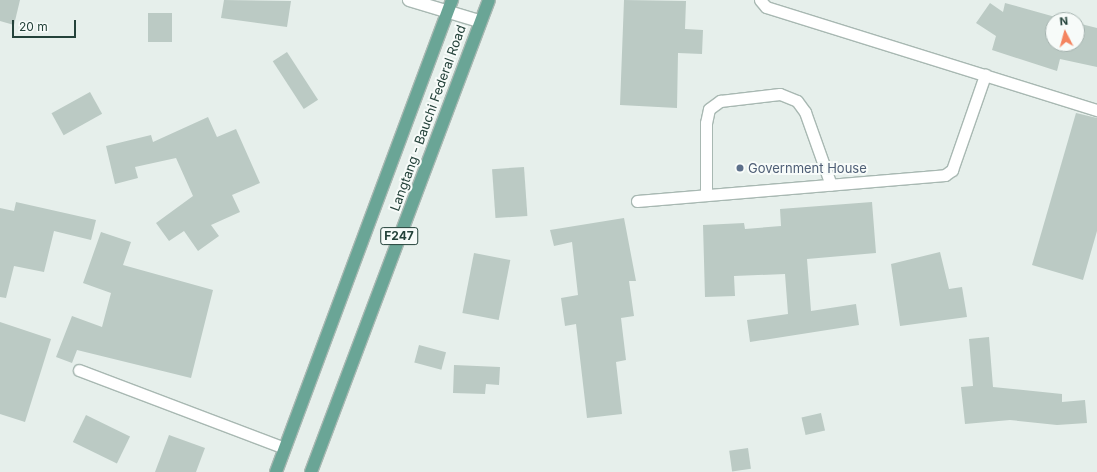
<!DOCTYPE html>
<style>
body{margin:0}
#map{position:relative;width:1097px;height:472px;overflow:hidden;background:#e6efeb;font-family:Inter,sans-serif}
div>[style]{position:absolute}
.building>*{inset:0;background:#bbcac4;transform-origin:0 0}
.roads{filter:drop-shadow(1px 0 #a8b8b2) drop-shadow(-1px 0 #a8b8b2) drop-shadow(0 1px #a8b8b2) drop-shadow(0 -1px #a8b8b2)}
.service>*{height:11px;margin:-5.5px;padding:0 5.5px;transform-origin:5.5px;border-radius:5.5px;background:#fff}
.minor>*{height:12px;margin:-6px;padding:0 6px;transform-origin:6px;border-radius:6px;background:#fff}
.primary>*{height:12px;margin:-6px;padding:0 6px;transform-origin:6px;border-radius:6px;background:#6aa596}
.dots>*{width:11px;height:11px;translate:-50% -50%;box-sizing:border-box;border:2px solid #f7fbf9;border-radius:50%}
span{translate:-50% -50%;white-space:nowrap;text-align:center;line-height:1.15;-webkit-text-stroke:4px #f7fbf9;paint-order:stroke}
.shield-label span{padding:1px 3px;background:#f7fbf9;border:1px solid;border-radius:3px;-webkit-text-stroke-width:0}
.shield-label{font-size:12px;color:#24423a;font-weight:700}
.street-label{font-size:13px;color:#24423a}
.service-label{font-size:13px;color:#4e5e75}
.left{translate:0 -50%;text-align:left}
.north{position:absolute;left:1045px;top:12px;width:40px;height:40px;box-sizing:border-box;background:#f7fbf9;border:1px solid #a3b1ad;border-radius:50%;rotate:354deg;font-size:11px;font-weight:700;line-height:16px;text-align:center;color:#24423a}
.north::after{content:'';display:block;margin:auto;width:14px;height:18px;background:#f4845f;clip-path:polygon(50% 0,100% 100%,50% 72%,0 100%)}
.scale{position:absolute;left:12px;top:20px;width:64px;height:18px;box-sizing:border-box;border:2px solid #24423a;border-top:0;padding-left:5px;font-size:12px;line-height:14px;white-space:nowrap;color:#24423a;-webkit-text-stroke:3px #f7fbf9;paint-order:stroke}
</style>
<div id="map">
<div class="building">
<div style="clip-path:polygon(0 0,20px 0,14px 25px,0 21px)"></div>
<div style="clip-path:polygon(224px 0,291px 1px,287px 27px,221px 18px)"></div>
<div style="clip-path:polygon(624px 0,686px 1px,685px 29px,703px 30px,702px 54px,678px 53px,677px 108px,620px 105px)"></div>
<div style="clip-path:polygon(990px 3px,1003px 12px,1005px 3px,1066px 20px,1053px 20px,1053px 44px,1077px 44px,1077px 23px,1097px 28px,1097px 67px,1060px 59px,1057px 71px,992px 50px,996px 36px,976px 23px)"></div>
<div style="left:148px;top:13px;width:24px;height:29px"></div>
<div style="left:287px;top:52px;width:57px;height:17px;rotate:57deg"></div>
<div style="left:90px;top:92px;width:25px;height:44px;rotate:61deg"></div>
<div style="clip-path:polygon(1076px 113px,1097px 118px,1097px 231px,1083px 280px,1032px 265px)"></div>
<div style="clip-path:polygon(208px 117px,217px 137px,236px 129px,260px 183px,232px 195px,240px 212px,211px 225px,219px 236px,198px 251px,184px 231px,169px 241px,156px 223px,193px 196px,176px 158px,135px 167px,138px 178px,115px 184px,106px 146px,151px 135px,153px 142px)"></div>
<div style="left:524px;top:167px;width:49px;height:32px;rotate:86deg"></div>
<div style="clip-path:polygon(16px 202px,96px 220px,91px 240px,54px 231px,44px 272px,14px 266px,6px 298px,0 297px,0 208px,14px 211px)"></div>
<div style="clip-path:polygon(872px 202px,876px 253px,807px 259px,811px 311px,856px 304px,859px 325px,750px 342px,747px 320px,788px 314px,785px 274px,734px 276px,735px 296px,705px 297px,703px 225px,744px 223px,745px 229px,781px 226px,780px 209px)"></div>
<div style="clip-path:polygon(624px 218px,636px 281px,629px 281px,634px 316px,621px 318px,626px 360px,616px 362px,622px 414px,587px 418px,576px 324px,565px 326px,561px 298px,578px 295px,572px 242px,554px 246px,550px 230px)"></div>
<div style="clip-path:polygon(101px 232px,131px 242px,123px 265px,213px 290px,191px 378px,77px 350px,72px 363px,56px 357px,72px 316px,102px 327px,111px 293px,83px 283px)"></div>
<div style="clip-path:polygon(940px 252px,949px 289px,962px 287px,967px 317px,900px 326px,891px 264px)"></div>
<div style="left:474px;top:253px;width:37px;height:61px;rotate:11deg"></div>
<div style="clip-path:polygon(0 322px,51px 339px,25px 422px,0 414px)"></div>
<div style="clip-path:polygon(989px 337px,993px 387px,1062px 394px,1062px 402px,1085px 400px,1087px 423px,1057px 425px,1010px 420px,965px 424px,961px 387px,973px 386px,969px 339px)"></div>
<div style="left:419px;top:345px;width:28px;height:18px;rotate:15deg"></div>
<div style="clip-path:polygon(454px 365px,500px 367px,499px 385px,486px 384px,485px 394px,453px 393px)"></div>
<div style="left:821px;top:413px;width:18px;height:20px;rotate:77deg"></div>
<div style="left:86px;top:415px;width:49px;height:30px;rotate:26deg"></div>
<div style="clip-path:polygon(169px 435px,205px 448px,196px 472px,155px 472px)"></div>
<div style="left:748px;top:448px;width:21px;height:19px;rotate:82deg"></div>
</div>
<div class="roads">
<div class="service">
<div style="left:760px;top:0;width:9px;rotate:49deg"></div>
<div style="left:766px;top:7px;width:347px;rotate:17.3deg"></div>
<div style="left:706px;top:195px;width:72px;rotate:-90deg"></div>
<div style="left:706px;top:123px;width:14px;rotate:-78deg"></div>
<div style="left:709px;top:109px;width:14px;rotate:-36deg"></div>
<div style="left:720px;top:101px;width:60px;rotate:-6.7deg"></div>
<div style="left:780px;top:94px;width:18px;rotate:22deg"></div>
<div style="left:797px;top:101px;width:14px;rotate:54deg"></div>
<div style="left:805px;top:112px;width:77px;rotate:70.4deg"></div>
<div style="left:637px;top:201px;width:309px;rotate:-4.8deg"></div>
<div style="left:945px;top:175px;width:9px;rotate:-36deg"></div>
<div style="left:952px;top:170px;width:101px;rotate:-70.8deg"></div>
<div style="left:79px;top:370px;width:219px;rotate:20.8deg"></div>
</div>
<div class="minor">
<div style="left:409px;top:0;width:73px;rotate:16.7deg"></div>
</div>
<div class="primary">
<div style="left:276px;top:472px;width:504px;rotate:-69.55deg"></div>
<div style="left:311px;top:472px;width:504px;rotate:-69.34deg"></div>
</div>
</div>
<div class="dots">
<div style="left:740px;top:168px;background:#5c6f8a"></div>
</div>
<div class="shield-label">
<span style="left:399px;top:236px">F247</span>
</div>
<div class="street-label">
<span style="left:428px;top:118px;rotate:-70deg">Langtang - Bauchi Federal Road</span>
</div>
<div class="service-label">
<span class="left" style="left:748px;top:168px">Government House</span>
</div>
<div class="north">N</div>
<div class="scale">20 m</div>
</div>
